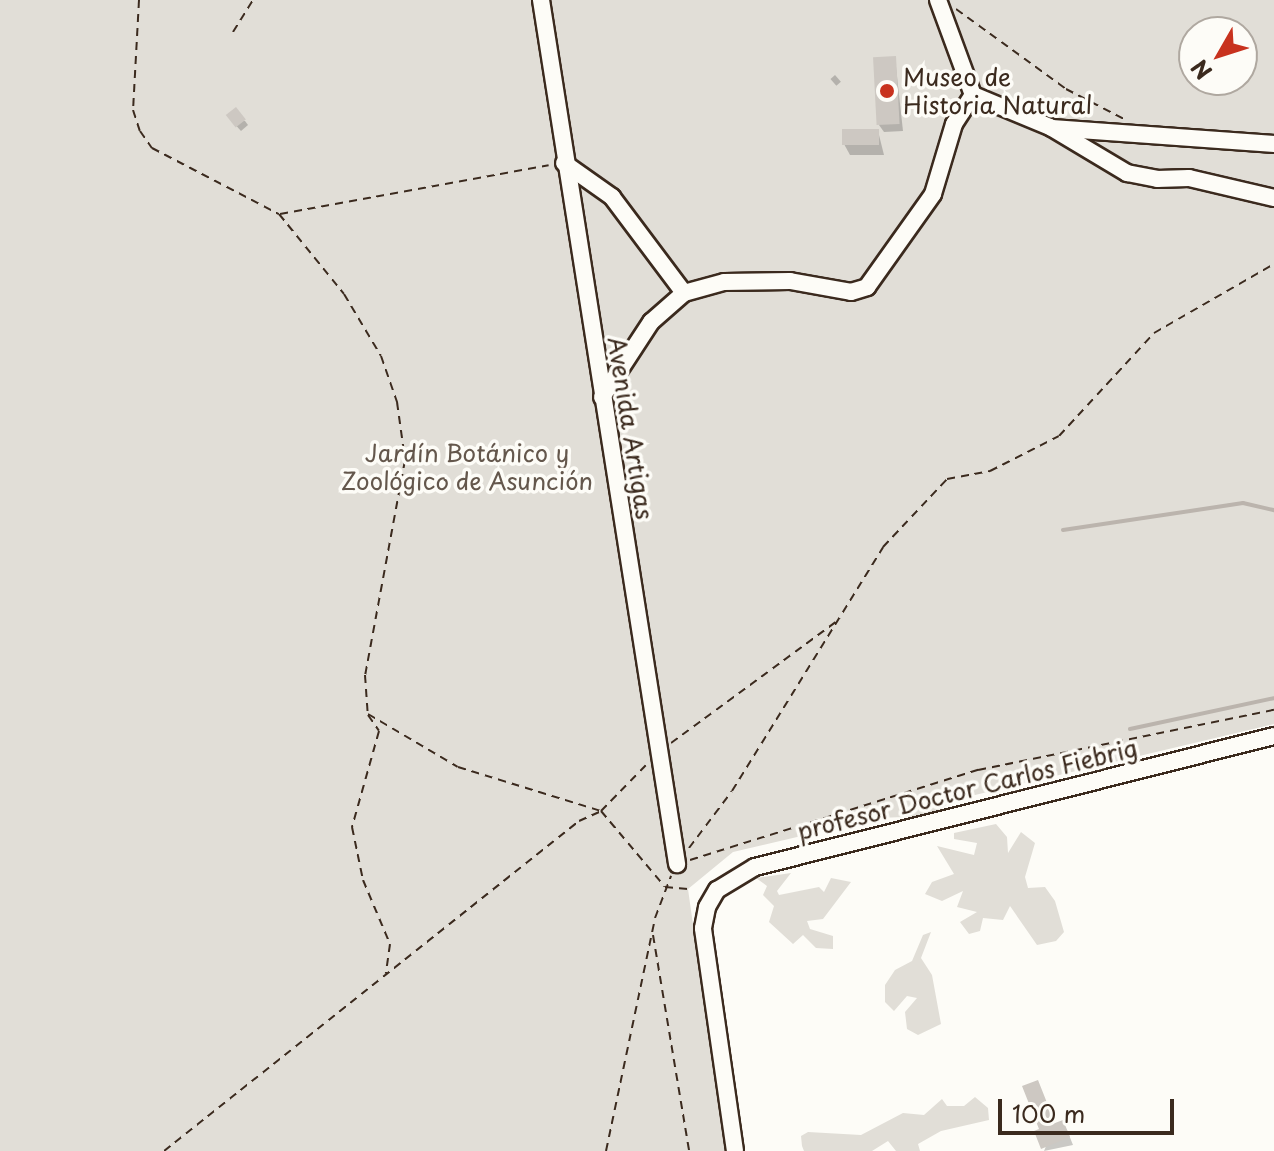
<!DOCTYPE html>
<meta charset="utf-8">
<style>
body{margin:0}
#map{position:relative;width:1274px;height:1151px;overflow:hidden;background:#fdfcf7;font-family:"Playpen Sans",sans-serif}
div>[style]{position:absolute}
.green>*{inset:0;background:#e1ded7}
.shadow>*{inset:0;background:#0003;transform-origin:0 0}
.stream>*{height:4px;margin:-2px;padding:0 2px;transform-origin:2px;border-radius:2px;background:#bbb4ad}
.building>*{inset:0;background:#cdc8c2;transform-origin:0 0}
.path>*{height:2px;margin-top:-1px;transform-origin:0;background:repeating-linear-gradient(90deg,#3b2a1e 0 8px,transparent 0 14px)}
.roads{filter:drop-shadow(2px 0 #3b2a1e) drop-shadow(-2px 0 #3b2a1e) drop-shadow(0 2px #3b2a1e) drop-shadow(0 -2px #3b2a1e)}
.minor>*{height:16px;margin:-8px;padding:0 8px;transform-origin:8px;border-radius:8px;background:#fdfcf7}
.dots>*{width:22px;height:22px;translate:-50% -50%;box-sizing:border-box;border:4px solid #fdfcf7;border-radius:50%}
span{translate:-50% -50%;white-space:nowrap;text-align:center;line-height:1.15;-webkit-text-stroke:7px #fdfcf7;paint-order:stroke}
.poi-label{font-size:24px;color:#3b2a1e}
.left{translate:0 -50%;text-align:left}
.street-label{font-size:24px;color:#3b2a1e}
.park-label{font-size:24px;color:#64574c}
.north{position:absolute;left:1178px;top:16px;width:80px;height:80px;box-sizing:border-box;background:#fdfcf7;border:2px solid #afa8a0;border-radius:50%;rotate:231deg;font-size:22px;font-weight:700;line-height:32px;text-align:center;color:#3b2a1e}
.north::after{content:'';display:block;margin:auto;width:28px;height:36px;background:#c8321e;clip-path:polygon(50% 0,100% 100%,50% 72%,0 100%)}
.scale{position:absolute;left:998px;top:1099px;width:176px;height:36px;box-sizing:border-box;border:4px solid #3b2a1e;border-top:0;padding-left:10px;font-size:24px;line-height:28px;white-space:nowrap;color:#3b2a1e;-webkit-text-stroke:6px #fdfcf7;paint-order:stroke}
</style>
<div id="map">
<div class="green">
<div style="clip-path:polygon(evenodd,0 0,1274px 0,1274px 724px,954px 800px,930px 816px,878px 818px,733px 852px,688px 889px,725px 1151px,0 1151px,0 0,1194px 32px,1242px 32px,1242px 80px,1194px 80px,1194px 32px)"></div>
<div style="clip-path:polygon(996px 824px,1007px 837px,1008px 853px,1021px 832px,1035px 843px,1025px 877px,1028px 888px,1045px 887px,1055px 901px,1064px 932px,1056px 941px,1037px 945px,1010px 906px,1003px 920px,983px 918px,980px 931px,969px 934px,960px 922px,977px 912px,957px 907px,963px 891px,942px 901px,925px 894px,932px 882px,954px 874px,937px 846px,974px 855px,977px 843px,954px 839px,954px 833px)"></div>
<div style="clip-path:polygon(791px 873px,777px 891px,779px 895px,819px 887px,824px 892px,831px 878px,851px 882px,823px 919px,807px 921px,810px 929px,833px 936px,833px 949px,816px 948px,803px 935px,793px 944px,769px 922px,774px 906px,763px 895px,767px 886px,756px 878px)"></div>
<div style="clip-path:polygon(931px 932px,921px 958px,932px 975px,941px 1024px,918px 1035px,907px 1029px,905px 1012px,917px 998px,907px 996px,894px 1011px,885px 1002px,885px 985px,895px 970px,912px 961px,923px 935px)"></div>
<div style="clip-path:polygon(975px 1097px,988px 1108px,989px 1120px,941px 1131px,918px 1144px,920px 1151px,896px 1151px,888px 1141px,872px 1151px,804px 1151px,802px 1146px,801px 1136px,808px 1132px,861px 1135px,903px 1113px,924px 1115px,942px 1099px,947px 1106px,964px 1106px)"></div>
</div>
<div class="shadow">
<div style="clip-path:polygon(895px 58px,903px 131px,884px 132px,879px 125px)"></div>
<div style="left:835px;top:75px;width:9px;height:6px;rotate:49deg"></div>
<div style="clip-path:polygon(231px 120px,245px 121px,248px 125px,241px 131px)"></div>
<div style="clip-path:polygon(878px 131px,884px 155px,850px 155px,844px 144px)"></div>
<div style="clip-path:polygon(1055px 1125px,1067px 1130px,1073px 1145px,1044px 1151px)"></div>
</div>
<div class="stream">
<div style="left:1063px;top:530px;width:182px;rotate:-8.5deg"></div>
<div style="left:1243px;top:503px;width:32px;rotate:13deg"></div>
<div style="left:1130px;top:729px;width:147px;rotate:-12.1deg"></div>
</div>
<div class="building">
<div style="left:896px;top:56px;width:68px;height:23px;rotate:87deg"></div>
<div style="left:236px;top:107px;width:16px;height:13px;rotate:52deg"></div>
<div style="left:842px;top:129px;width:37px;height:16px"></div>
<div style="clip-path:polygon(1038px 1080px,1055px 1123px,1063px 1120px,1070px 1137px,1041px 1149px,1034px 1131px,1039px 1129px,1022px 1086px)"></div>
</div>
<div class="path">
<div style="left:139px;top:0;width:110px;rotate:93.1deg"></div>
<div style="left:133px;top:110px;width:22px;rotate:72deg"></div>
<div style="left:140px;top:131px;width:21px;rotate:55deg"></div>
<div style="left:152px;top:148px;width:143px;rotate:27.5deg"></div>
<div style="left:279px;top:214px;width:103px;rotate:50.9deg"></div>
<div style="left:344px;top:294px;width:72px;rotate:59.2deg"></div>
<div style="left:381px;top:356px;width:49px;rotate:70.8deg"></div>
<div style="left:397px;top:402px;width:59px;rotate:82.1deg"></div>
<div style="left:405px;top:460px;width:219px;rotate:100.5deg"></div>
<div style="left:365px;top:675px;width:39px;rotate:86deg"></div>
<div style="left:368px;top:714px;width:104px;rotate:30.5deg"></div>
<div style="left:458px;top:767px;width:150px;rotate:17.1deg"></div>
<div style="left:601px;top:811px;width:99px;rotate:49.9deg"></div>
<div style="left:665px;top:887px;width:23px;rotate:5deg"></div>
<div style="left:956px;top:9px;width:136px;rotate:36deg"></div>
<div style="left:1066px;top:89px;width:65px;rotate:27.3deg"></div>
<div style="left:233px;top:32px;width:38px;rotate:-58deg"></div>
<div style="left:942px;top:97px;width:4px;rotate:14deg"></div>
<div style="left:280px;top:214px;width:273px;rotate:-10.3deg"></div>
<div style="left:368px;top:715px;width:19px;rotate:55deg"></div>
<div style="left:379px;top:731px;width:100px;rotate:105.7deg"></div>
<div style="left:352px;top:827px;width:54px;rotate:78.3deg"></div>
<div style="left:363px;top:880px;width:69px;rotate:67.1deg"></div>
<div style="left:390px;top:944px;width:30px;rotate:98deg"></div>
<div style="left:671px;top:743px;width:210px;rotate:-36.3deg"></div>
<div style="left:689px;top:848px;width:71px;rotate:-53deg"></div>
<div style="left:732px;top:791px;width:287px;rotate:-58.2deg"></div>
<div style="left:883px;top:547px;width:93px;rotate:-46.7deg"></div>
<div style="left:947px;top:479px;width:44px;rotate:-10.5deg"></div>
<div style="left:990px;top:471px;width:77px;rotate:-26.9deg"></div>
<div style="left:1059px;top:436px;width:140px;rotate:-47.3deg"></div>
<div style="left:1154px;top:333px;width:138px;rotate:-29.9deg"></div>
<div style="left:690px;top:860px;width:302px;rotate:-17.4deg"></div>
<div style="left:978px;top:770px;width:302px;rotate:-11.5deg"></div>
<div style="left:653px;top:935px;width:219px;rotate:80.5deg"></div>
<div style="left:164px;top:1151px;width:530px;rotate:-38.49deg"></div>
<div style="left:579px;top:821px;width:24px;rotate:-24deg"></div>
<div style="left:601px;top:811px;width:64px;rotate:-45.6deg"></div>
<div style="left:606px;top:1151px;width:238px;rotate:-78.1deg"></div>
<div style="left:655px;top:918px;width:45px;rotate:-69.1deg"></div>
</div>
<div class="roads">
<div class="minor">
<div style="left:541px;top:0;width:875px;rotate:81.05deg"></div>
<div style="left:938px;top:0;width:101px;rotate:69.8deg"></div>
<div style="left:973px;top:95px;width:83px;rotate:22.6deg"></div>
<div style="left:1050px;top:127px;width:90px;rotate:30.9deg"></div>
<div style="left:1127px;top:173px;width:31px;rotate:11deg"></div>
<div style="left:1157px;top:179px;width:32px;rotate:-2deg"></div>
<div style="left:1189px;top:178px;width:87px;rotate:13.2deg"></div>
<div style="left:1052px;top:128px;width:223px;rotate:4.1deg"></div>
<div style="left:564px;top:163px;width:59px;rotate:35.3deg"></div>
<div style="left:612px;top:197px;width:120px;rotate:53.1deg"></div>
<div style="left:602px;top:397px;width:90px;rotate:-56.8deg"></div>
<div style="left:651px;top:322px;width:44px;rotate:-41.3deg"></div>
<div style="left:684px;top:293px;width:41px;rotate:-15.4deg"></div>
<div style="left:724px;top:282px;width:66px;rotate:-0.9deg"></div>
<div style="left:790px;top:281px;width:62px;rotate:10.2deg"></div>
<div style="left:851px;top:292px;width:17px;rotate:-17deg"></div>
<div style="left:867px;top:287px;width:114px;rotate:-54.6deg"></div>
<div style="left:933px;top:194px;width:73px;rotate:-73.3deg"></div>
<div style="left:954px;top:124px;width:35px;rotate:-57deg"></div>
<div style="left:735px;top:1151px;width:225px;rotate:-98.2deg"></div>
<div style="left:703px;top:928px;width:21px;rotate:-79deg"></div>
<div style="left:707px;top:907px;width:20px;rotate:-60deg"></div>
<div style="left:717px;top:890px;width:44px;rotate:-31.2deg"></div>
<div style="left:755px;top:867px;width:535px;rotate:-14.17deg"></div>
</div>
</div>
<div class="dots">
<div style="left:887px;top:91px;background:#c8321e"></div>
</div>
<div class="poi-label">
<span class="left" style="left:903px;top:91px">Museo de<br>Historia Natural</span>
</div>
<div class="street-label">
<span style="left:631px;top:428px;rotate:81deg">Avenida Artigas</span>
<span style="left:967px;top:789px;rotate:-14deg">profesor Doctor Carlos Fiebrig</span>
</div>
<div class="park-label">
<span style="left:467px;top:467px">Jardín Botánico y<br>Zoológico de Asunción</span>
</div>
<div class="north">N</div>
<div class="scale">100 m</div>
</div>
